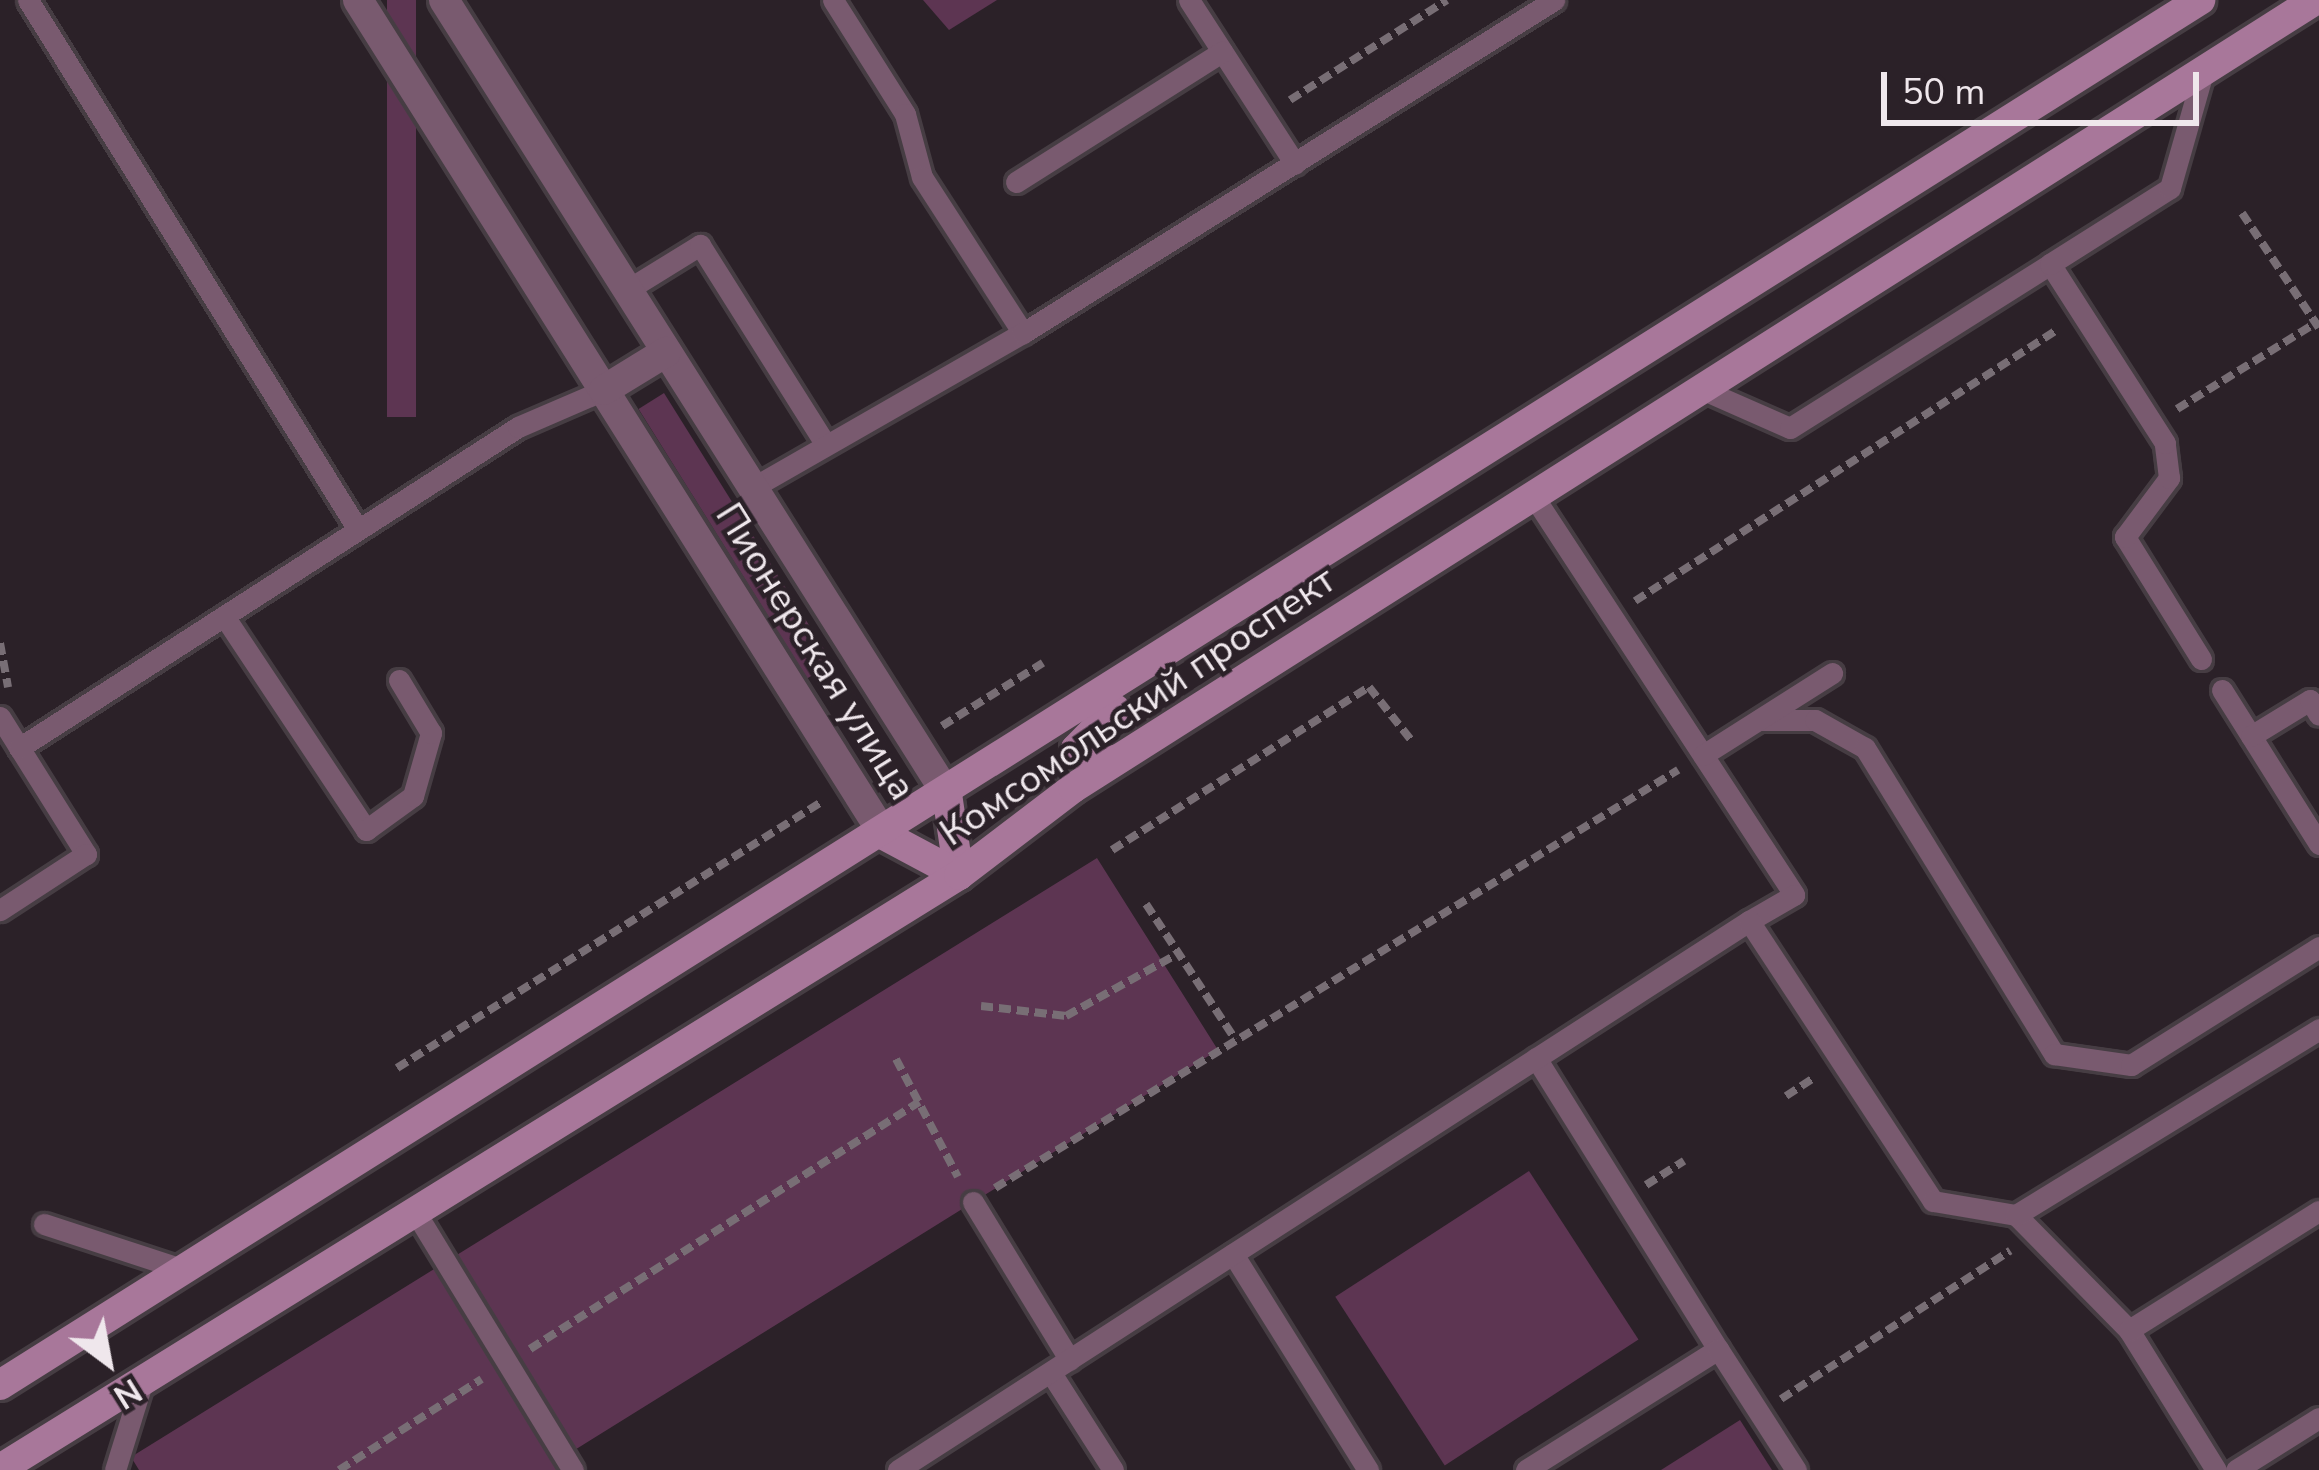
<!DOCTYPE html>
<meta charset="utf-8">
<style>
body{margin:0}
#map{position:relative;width:2319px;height:1470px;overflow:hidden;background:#2b2128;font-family:"Nunito Sans",sans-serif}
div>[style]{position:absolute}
.green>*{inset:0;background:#5d3552;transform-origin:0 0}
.path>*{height:8px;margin-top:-4px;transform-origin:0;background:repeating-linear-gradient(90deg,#786e75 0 12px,transparent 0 18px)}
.roads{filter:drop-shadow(3px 0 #463d43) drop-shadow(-3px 0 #463d43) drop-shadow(0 3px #463d43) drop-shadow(0 -3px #463d43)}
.lane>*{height:21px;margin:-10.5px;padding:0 10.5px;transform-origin:10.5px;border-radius:10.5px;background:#795a6f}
.street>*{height:30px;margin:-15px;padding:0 15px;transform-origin:15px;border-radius:15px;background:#795a6f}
.secondary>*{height:30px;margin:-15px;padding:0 15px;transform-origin:15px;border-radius:15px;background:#a8779a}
span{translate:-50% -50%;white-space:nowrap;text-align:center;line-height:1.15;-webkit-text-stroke:9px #2b2128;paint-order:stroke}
.street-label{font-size:39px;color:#efe7ec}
.north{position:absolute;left:48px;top:1302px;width:120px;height:120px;-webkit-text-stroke:9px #2b2128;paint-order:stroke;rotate:148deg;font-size:33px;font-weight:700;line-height:48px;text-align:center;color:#efe7ec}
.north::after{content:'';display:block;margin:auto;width:42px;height:54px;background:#efe7ec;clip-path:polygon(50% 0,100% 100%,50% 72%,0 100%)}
.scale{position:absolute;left:1881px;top:72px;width:318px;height:54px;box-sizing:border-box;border:6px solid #efe7ec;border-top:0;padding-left:15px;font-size:36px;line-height:42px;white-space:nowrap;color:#efe7ec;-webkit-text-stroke:9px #2b2128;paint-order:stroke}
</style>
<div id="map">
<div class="green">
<div style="left:387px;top:0;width:29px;height:417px"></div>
<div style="clip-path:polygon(923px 0,997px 0,949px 30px)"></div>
<div style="left:664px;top:393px;width:318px;height:30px;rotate:58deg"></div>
<div style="clip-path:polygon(1097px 858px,1218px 1050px,565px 1456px,573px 1470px,139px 1470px,131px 1457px)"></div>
<div style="left:1529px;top:1171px;width:201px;height:231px;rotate:57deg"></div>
<div style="clip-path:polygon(1740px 1420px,1772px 1470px,1661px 1470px)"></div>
</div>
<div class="path">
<div style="left:1290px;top:100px;width:186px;rotate:-32.5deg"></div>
<div style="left:2242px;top:213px;width:138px;rotate:56.2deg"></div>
<div style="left:2177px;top:409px;width:167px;rotate:-31.8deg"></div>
<div style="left:1635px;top:601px;width:502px;rotate:-32.71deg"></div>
<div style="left:0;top:643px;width:45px;rotate:79.7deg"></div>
<div style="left:942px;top:726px;width:119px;rotate:-32deg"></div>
<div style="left:1112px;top:850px;width:304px;rotate:-32.4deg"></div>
<div style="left:1369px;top:687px;width:68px;rotate:51.6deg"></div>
<div style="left:1146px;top:904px;width:162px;rotate:56.6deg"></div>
<div style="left:981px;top:1006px;width:86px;rotate:6.7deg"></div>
<div style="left:1066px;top:1016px;width:129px;rotate:-29.1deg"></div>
<div style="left:896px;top:1059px;width:133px;rotate:62.3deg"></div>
<div style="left:397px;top:1068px;width:503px;rotate:-32.08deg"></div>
<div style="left:1786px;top:1096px;width:35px;rotate:-33deg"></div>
<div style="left:1646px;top:1185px;width:45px;rotate:-32.3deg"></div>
<div style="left:995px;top:1188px;width:801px;rotate:-31.47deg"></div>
<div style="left:530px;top:1349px;width:461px;rotate:-32.4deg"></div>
<div style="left:1781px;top:1399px;width:273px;rotate:-32.9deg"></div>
<div style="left:339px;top:1470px;width:169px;rotate:-32.5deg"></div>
</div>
<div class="roads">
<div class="lane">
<div style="left:28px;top:0;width:622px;rotate:58.07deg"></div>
<div style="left:833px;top:0;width:135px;rotate:57.7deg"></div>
<div style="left:905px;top:114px;width:65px;rotate:74.9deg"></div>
<div style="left:922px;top:177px;width:186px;rotate:57.1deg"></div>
<div style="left:1189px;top:0;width:195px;rotate:57.1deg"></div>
<div style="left:1016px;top:182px;width:244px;rotate:-32.3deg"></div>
<div style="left:627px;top:290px;width:86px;rotate:-31.7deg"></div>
<div style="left:700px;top:245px;width:233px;rotate:57.8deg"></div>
<div style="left:1699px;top:388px;width:99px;rotate:23.7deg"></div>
<div style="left:1790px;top:428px;width:307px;rotate:-32.2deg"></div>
<div style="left:752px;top:488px;width:312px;rotate:-29.8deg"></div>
<div style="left:1023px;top:333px;width:627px;rotate:-32.09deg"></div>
<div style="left:1532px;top:494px;width:479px;rotate:56.8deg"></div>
<div style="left:1794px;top:895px;width:52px;rotate:150deg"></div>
<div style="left:224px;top:616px;width:257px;rotate:56.4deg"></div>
<div style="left:366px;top:830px;width:58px;rotate:-35.9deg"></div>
<div style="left:413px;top:796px;width:66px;rotate:-74.1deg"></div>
<div style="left:431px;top:733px;width:62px;rotate:-121.1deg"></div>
<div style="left:2201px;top:659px;width:144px;rotate:-121.9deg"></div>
<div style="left:2125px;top:537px;width:74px;rotate:-53.3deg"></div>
<div style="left:2169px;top:478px;width:35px;rotate:-97deg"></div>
<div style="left:2165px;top:443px;width:213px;rotate:-122.7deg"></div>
<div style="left:2050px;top:264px;width:142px;rotate:-32.3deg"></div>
<div style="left:2170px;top:188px;width:121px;rotate:-74.1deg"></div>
<div style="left:2222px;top:690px;width:182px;rotate:57.8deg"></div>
<div style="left:0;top:717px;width:162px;rotate:57.9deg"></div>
<div style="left:86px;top:854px;width:103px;rotate:146.9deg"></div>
<div style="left:1759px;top:720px;width:56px"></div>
<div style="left:1815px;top:720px;width:57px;rotate:29.2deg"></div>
<div style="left:1865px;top:748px;width:360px;rotate:58.3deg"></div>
<div style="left:2054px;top:1054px;width:78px;rotate:8.1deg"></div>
<div style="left:2131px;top:1065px;width:222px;rotate:-32.1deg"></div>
<div style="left:2251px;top:736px;width:69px;rotate:-31.4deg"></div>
<div style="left:2310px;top:700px;width:17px;rotate:59deg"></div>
<div style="left:19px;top:748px;width:593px;rotate:-32.75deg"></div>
<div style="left:518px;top:427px;width:94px;rotate:-23.3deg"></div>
<div style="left:1703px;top:755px;width:153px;rotate:-32.4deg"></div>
<div style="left:1536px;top:1058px;width:343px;rotate:58deg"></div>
<div style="left:973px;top:1202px;width:185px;rotate:58.5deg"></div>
<div style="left:414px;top:1210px;width:305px;rotate:58.6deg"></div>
<div style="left:2016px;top:1215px;width:161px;rotate:45.5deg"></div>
<div style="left:44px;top:1224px;width:148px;rotate:18.1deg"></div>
<div style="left:1233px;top:1254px;width:255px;rotate:58deg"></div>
<div style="left:1051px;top:1373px;width:115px;rotate:57.4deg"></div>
<div style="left:115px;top:1470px;width:94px;rotate:-72.7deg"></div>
<div style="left:898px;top:1470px;width:1013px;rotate:-32.83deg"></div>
<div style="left:1749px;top:921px;width:335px;rotate:56.7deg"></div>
<div style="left:1933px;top:1201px;width:84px;rotate:9.6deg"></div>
<div style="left:2016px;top:1215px;width:356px;rotate:-31.5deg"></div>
<div style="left:1526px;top:1470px;width:227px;rotate:-32.2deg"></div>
<div style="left:1718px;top:1349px;width:144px;rotate:57.2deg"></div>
<div style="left:2216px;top:1470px;width:165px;rotate:-121.9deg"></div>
<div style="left:2129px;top:1330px;width:224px;rotate:-32.1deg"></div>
<div style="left:2236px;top:1470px;width:98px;rotate:-32.1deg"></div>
</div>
<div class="street">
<div style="left:358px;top:0;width:987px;rotate:57.79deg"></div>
<div style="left:444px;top:0;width:940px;rotate:57.65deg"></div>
<div style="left:604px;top:390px;width:73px;rotate:-31.5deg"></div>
</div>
<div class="secondary">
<div style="left:1115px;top:709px;width:56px;rotate:134.3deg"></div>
<div style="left:1076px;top:749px;width:26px;rotate:40deg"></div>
<div style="left:1096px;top:766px;width:22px;rotate:-18deg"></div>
<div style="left:947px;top:794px;width:82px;rotate:81.6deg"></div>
<div style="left:884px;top:835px;width:85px;rotate:28.1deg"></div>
<div style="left:0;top:1385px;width:2600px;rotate:-32.19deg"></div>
<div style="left:0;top:1469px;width:1128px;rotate:-31.77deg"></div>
<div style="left:959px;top:875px;width:143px;rotate:-37.3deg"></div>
<div style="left:1073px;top:788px;width:1471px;rotate:-32.39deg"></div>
</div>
</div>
<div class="street-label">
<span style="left:815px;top:652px;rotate:58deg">Пионерская улица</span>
<span style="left:1138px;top:707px;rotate:-34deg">Комсомольский проспект</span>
</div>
<div class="north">N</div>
<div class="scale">50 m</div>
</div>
